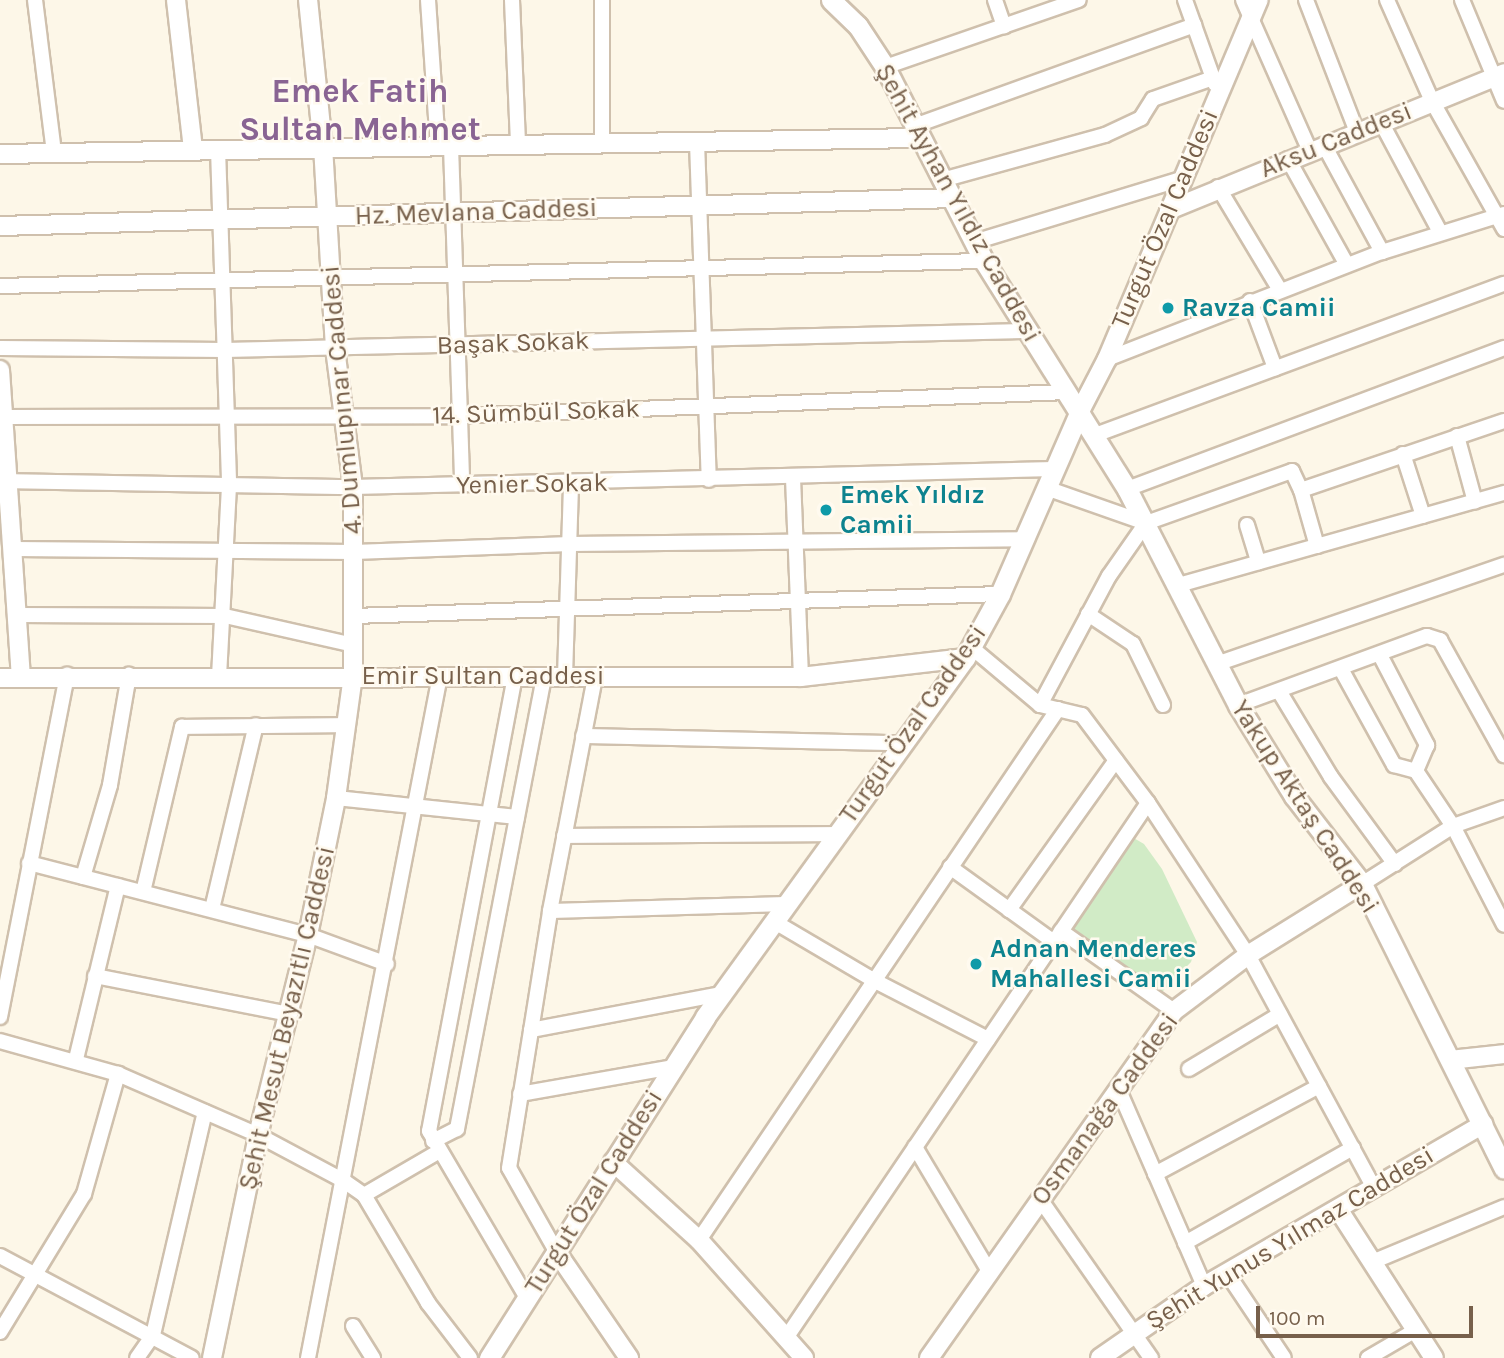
<!DOCTYPE html>
<meta charset="utf-8">
<style>
body{margin:0}
#map{position:relative;width:1504px;height:1358px;overflow:hidden;background:#fdf7e8;font-family:Karla,sans-serif}
div>[style]{position:absolute}
.green>*{inset:0;background:#d1ebc6}
.roads{filter:drop-shadow(2px 0 #cfc0ad) drop-shadow(-2px 0 #cfc0ad) drop-shadow(0 2px #cfc0ad) drop-shadow(0 -2px #cfc0ad)}
.minor>*{height:14px;margin:-7px;padding:0 7px;transform-origin:7px;border-radius:7px;background:#fff}
.tertiary>*{height:18px;margin:-9px;padding:0 9px;transform-origin:9px;border-radius:9px;background:#fff}
.secondary>*{height:19px;margin:-9.5px;padding:0 9.5px;transform-origin:9.5px;border-radius:9.5px;background:#fff}
.dots>*{width:19px;height:19px;translate:-50% -50%;box-sizing:border-box;border:4px solid #fffaef;border-radius:50%}
span{translate:-50% -50%;white-space:nowrap;text-align:center;line-height:1.15;-webkit-text-stroke:5px #fffaef;paint-order:stroke}
.street-label{font-size:26px;color:#77604b}
.culture-label{font-size:26px;color:#0d838f;font-weight:700}
.left{translate:0 -50%;text-align:left}
.district-label{font-size:33px;color:#896493;font-weight:700}
.scale{position:absolute;left:1256px;top:1306px;width:217px;height:32px;box-sizing:border-box;border:4px solid #77604b;border-top:0;padding-left:9px;font-size:21px;line-height:24px;white-space:nowrap;color:#77604b;-webkit-text-stroke:5px #fffaef;paint-order:stroke}
</style>
<div id="map">
<div class="green">
<div style="clip-path:polygon(1132px 837px,1144px 844px,1162px 869px,1197px 942px,1191px 962px,1162px 992px,1068px 929px)"></div>
</div>
<div class="roads">
<div class="minor">
<div style="left:35px;top:0;width:153px;rotate:82.9deg"></div>
<div style="left:428px;top:0;width:146px;rotate:86.1deg"></div>
<div style="left:512px;top:0;width:144px;rotate:87.6deg"></div>
<div style="left:995px;top:0;width:28px;rotate:71deg"></div>
<div style="left:1185px;top:0;width:89px;rotate:70.3deg"></div>
<div style="left:1243px;top:0;width:165px;rotate:66.1deg"></div>
<div style="left:1306px;top:0;width:142px;rotate:68.9deg"></div>
<div style="left:1387px;top:0;width:111px;rotate:66deg"></div>
<div style="left:1432px;top:101px;width:147px;rotate:60.6deg"></div>
<div style="left:1462px;top:0;width:109px;rotate:67.4deg"></div>
<div style="left:885px;top:67px;width:205px;rotate:-19.1deg"></div>
<div style="left:1381px;top:122px;width:125px;rotate:61.8deg"></div>
<div style="left:914px;top:126px;width:298px;rotate:-19.8deg"></div>
<div style="left:697px;top:142px;width:338px;rotate:88deg"></div>
<div style="left:602px;top:143px;width:143px;rotate:-90deg"></div>
<div style="left:1324px;top:145px;width:122px;rotate:61.5deg"></div>
<div style="left:451px;top:146px;width:339px;rotate:88.1deg"></div>
<div style="left:218px;top:149px;width:337px;rotate:88.1deg"></div>
<div style="left:229px;top:486px;width:189px;rotate:93deg"></div>
<div style="left:1288px;top:159px;width:121px;rotate:60.9deg"></div>
<div style="left:942px;top:180px;width:169px;rotate:-15.4deg"></div>
<div style="left:1105px;top:135px;width:40px;rotate:-25deg"></div>
<div style="left:1141px;top:118px;width:22px;rotate:-58deg"></div>
<div style="left:1153px;top:99px;width:64px;rotate:-19.3deg"></div>
<div style="left:1218px;top:187px;width:120px;rotate:59deg"></div>
<div style="left:974px;top:242px;width:220px;rotate:-16.9deg"></div>
<div style="left:0;top:286px;width:984px;rotate:-1.46deg"></div>
<div style="left:1250px;top:301px;width:72px;rotate:69.5deg"></div>
<div style="left:0;top:348px;width:225px;rotate:0.5deg"></div>
<div style="left:225px;top:350px;width:800px;rotate:-1.36deg"></div>
<div style="left:1107px;top:359px;width:295px;rotate:-21.3deg"></div>
<div style="left:1382px;top:252px;width:128px;rotate:-17.3deg"></div>
<div style="left:4px;top:417px;width:456px;rotate:-0.1deg"></div>
<div style="left:460px;top:416px;width:608px;rotate:-2.26deg"></div>
<div style="left:1095px;top:435px;width:436px;rotate:-20.3deg"></div>
<div style="left:1457px;top:436px;width:68px;rotate:74.7deg"></div>
<div style="left:1403px;top:454px;width:65px;rotate:72.1deg"></div>
<div style="left:793px;top:478px;width:199px;rotate:87.7deg"></div>
<div style="left:0;top:481px;width:353px;rotate:1deg"></div>
<div style="left:353px;top:487px;width:701px;rotate:-1.47deg"></div>
<div style="left:1046px;top:488px;width:106px;rotate:19.3deg"></div>
<div style="left:1127px;top:489px;width:403px;rotate:-20.5deg"></div>
<div style="left:1247px;top:525px;width:39px;rotate:73deg"></div>
<div style="left:1317px;top:546px;width:58px;rotate:-105.9deg"></div>
<div style="left:1301px;top:490px;width:214px;rotate:-18.8deg"></div>
<div style="left:14px;top:549px;width:340px;rotate:0.5deg"></div>
<div style="left:354px;top:552px;width:216px;rotate:-2.1deg"></div>
<div style="left:570px;top:544px;width:453px;rotate:-0.6deg"></div>
<div style="left:1175px;top:586px;width:342px;rotate:-15.8deg"></div>
<div style="left:1088px;top:614px;width:54px;rotate:33.7deg"></div>
<div style="left:1133px;top:644px;width:68px;rotate:63.8deg"></div>
<div style="left:18px;top:615px;width:207px;rotate:0.3deg"></div>
<div style="left:225px;top:616px;width:132px;rotate:12.7deg"></div>
<div style="left:354px;top:616px;width:646px;rotate:-1.95deg"></div>
<div style="left:971px;top:647px;width:90px;rotate:40deg"></div>
<div style="left:1040px;top:705px;width:43px;rotate:13.4deg"></div>
<div style="left:1082px;top:715px;width:110px;rotate:53.1deg"></div>
<div style="left:1148px;top:803px;width:182px;rotate:56.7deg"></div>
<div style="left:1248px;top:955px;width:265px;rotate:61.6deg"></div>
<div style="left:1380px;top:655px;width:102px;rotate:62.4deg"></div>
<div style="left:1427px;top:745px;width:28px;rotate:113deg"></div>
<div style="left:1416px;top:771px;width:66px;rotate:56.1deg"></div>
<div style="left:1453px;top:826px;width:111px;rotate:62.7deg"></div>
<div style="left:1216px;top:664px;width:305px;rotate:-19deg"></div>
<div style="left:1341px;top:669px;width:110px;rotate:61.1deg"></div>
<div style="left:1394px;top:765px;width:23px;rotate:15deg"></div>
<div style="left:515px;top:676px;width:463px;rotate:100.7deg"></div>
<div style="left:429px;top:1131px;width:194px;rotate:59.6deg"></div>
<div style="left:565px;top:677px;width:194px;rotate:-88.2deg"></div>
<div style="left:1279px;top:691px;width:100px;rotate:58.8deg"></div>
<div style="left:1331px;top:777px;width:108px;rotate:53.7deg"></div>
<div style="left:1040px;top:705px;width:146px;rotate:-61.9deg"></div>
<div style="left:1109px;top:576px;width:65px;rotate:-55.1deg"></div>
<div style="left:1146px;top:523px;width:155px;rotate:-19.6deg"></div>
<div style="left:1292px;top:471px;width:21px;rotate:65deg"></div>
<div style="left:1238px;top:705px;width:201px;rotate:-20.1deg"></div>
<div style="left:1427px;top:636px;width:14px;rotate:17deg"></div>
<div style="left:1440px;top:640px;width:132px;rotate:60.9deg"></div>
<div style="left:583px;top:736px;width:319px;rotate:1.3deg"></div>
<div style="left:336px;top:798px;width:182px;rotate:6deg"></div>
<div style="left:564px;top:836px;width:274px;rotate:-0.4deg"></div>
<div style="left:29px;top:863px;width:288px;rotate:14.5deg"></div>
<div style="left:308px;top:935px;width:84px;rotate:20.2deg"></div>
<div style="left:950px;top:867px;width:128px;rotate:35.8deg"></div>
<div style="left:83px;top:877px;width:96px;rotate:-73.6deg"></div>
<div style="left:110px;top:785px;width:112px;rotate:-80.2deg"></div>
<div style="left:1362px;top:884px;width:108px;rotate:-32.5deg"></div>
<div style="left:1453px;top:826px;width:54px;rotate:-19.4deg"></div>
<div style="left:143px;top:892px;width:170px;rotate:-76.7deg"></div>
<div style="left:182px;top:727px;width:164px;rotate:-0.7deg"></div>
<div style="left:212px;top:909px;width:189px;rotate:-76.6deg"></div>
<div style="left:1009px;top:910px;width:184px;rotate:-54.5deg"></div>
<div style="left:550px;top:911px;width:237px;rotate:-1.7deg"></div>
<div style="left:775px;top:922px;width:116px;rotate:30.5deg"></div>
<div style="left:875px;top:981px;width:127px;rotate:27.2deg"></div>
<div style="left:1061px;top:931px;width:138px;rotate:35.3deg"></div>
<div style="left:95px;top:976px;width:198px;rotate:11.1deg"></div>
<div style="left:0;top:1017px;width:349px;rotate:-78.9deg"></div>
<div style="left:531px;top:1030px;width:194px;rotate:-10.7deg"></div>
<div style="left:0;top:1041px;width:123px;rotate:15.6deg"></div>
<div style="left:118px;top:1074px;width:153px;rotate:23.5deg"></div>
<div style="left:258px;top:1135px;width:98px;rotate:28.1deg"></div>
<div style="left:344px;top:1181px;width:24px;rotate:35deg"></div>
<div style="left:364px;top:1195px;width:126px;rotate:59.3deg"></div>
<div style="left:428px;top:1303px;width:69px;rotate:52.6deg"></div>
<div style="left:76px;top:1059px;width:178px;rotate:-76.4deg"></div>
<div style="left:1189px;top:1069px;width:106px;rotate:-31.1deg"></div>
<div style="left:1118px;top:1088px;width:216px;rotate:66.5deg"></div>
<div style="left:520px;top:1094px;width:155px;rotate:-10deg"></div>
<div style="left:433px;top:1141px;width:27px;rotate:-27deg"></div>
<div style="left:457px;top:1129px;width:461px;rotate:-79.1deg"></div>
<div style="left:915px;top:1147px;width:144px;rotate:59.2deg"></div>
<div style="left:1155px;top:1174px;width:186px;rotate:-28.2deg"></div>
<div style="left:364px;top:1195px;width:86px;rotate:-30.2deg"></div>
<div style="left:1040px;top:1199px;width:194px;rotate:55.1deg"></div>
<div style="left:699px;top:1240px;width:641px;rotate:-55.94deg"></div>
<div style="left:1185px;top:1243px;width:193px;rotate:-29.5deg"></div>
<div style="left:556px;top:1251px;width:95px;rotate:-119.5deg"></div>
<div style="left:509px;top:1168px;width:260px;rotate:-80.9deg"></div>
<div style="left:550px;top:911px;width:238px;rotate:-79.1deg"></div>
<div style="left:0;top:1256px;width:217px;rotate:28deg"></div>
<div style="left:1372px;top:1262px;width:143px;rotate:-22.6deg"></div>
<div style="left:1227px;top:1273px;width:102px;rotate:56.2deg"></div>
<div style="left:353px;top:1326px;width:38px;rotate:58deg"></div>
<div style="left:0;top:1332px;width:162px;rotate:-58.7deg"></div>
<div style="left:84px;top:1194px;width:125px;rotate:-74.2deg"></div>
<div style="left:786px;top:1338px;width:646px;rotate:-55.92deg"></div>
<div style="left:137px;top:1358px;width:28px;rotate:-55deg"></div>
<div style="left:153px;top:1335px;width:229px;rotate:-76.9deg"></div>
<div style="left:308px;top:1358px;width:695px;rotate:-79.05deg"></div>
<div style="left:1368px;top:1358px;width:56px;rotate:-30.3deg"></div>
</div>
<div class="tertiary">
<div style="left:176px;top:0;width:150px;rotate:83.5deg"></div>
<div style="left:0;top:154px;width:921px;rotate:-1deg"></div>
<div style="left:1169px;top:210px;width:362px;rotate:-22.2deg"></div>
<div style="left:0;top:226px;width:952px;rotate:-1.68deg"></div>
<div style="left:0;top:370px;width:307px;rotate:86.1deg"></div>
<div style="left:1080px;top:411px;width:59px;rotate:-62.6deg"></div>
<div style="left:1107px;top:359px;width:390px;rotate:-67.1deg"></div>
<div style="left:0;top:678px;width:801px;rotate:-0.07deg"></div>
<div style="left:801px;top:677px;width:165px;rotate:-6.6deg"></div>
<div style="left:1450px;top:1060px;width:54px;rotate:-6.3deg"></div>
<div style="left:613px;top:1162px;width:116px;rotate:42.2deg"></div>
<div style="left:699px;top:1240px;width:158px;rotate:48.3deg"></div>
<div style="left:1338px;top:1209px;width:177px;rotate:57.2deg"></div>
<div style="left:556px;top:1251px;width:130px;rotate:55.7deg"></div>
<div style="left:212px;top:1358px;width:228px;rotate:-78.3deg"></div>
<div style="left:258px;top:1135px;width:206px;rotate:-76deg"></div>
<div style="left:308px;top:935px;width:140px;rotate:-78.4deg"></div>
<div style="left:336px;top:798px;width:123px;rotate:-82.1deg"></div>
<div style="left:353px;top:676px;width:189px;rotate:-90deg"></div>
<div style="left:353px;top:487px;width:140px;rotate:-97.4deg"></div>
<div style="left:335px;top:348px;width:201px;rotate:-93.4deg"></div>
<div style="left:323px;top:147px;width:148px;rotate:-95.8deg"></div>
<div style="left:929px;top:1358px;width:425px;rotate:-54.8deg"></div>
<div style="left:1174px;top:1011px;width:93px;rotate:-37.1deg"></div>
<div style="left:1248px;top:955px;width:134px;rotate:-31.9deg"></div>
<div style="left:1100px;top:1358px;width:126px;rotate:-34.7deg"></div>
<div style="left:1204px;top:1286px;width:323px;rotate:-30.1deg"></div>
</div>
<div class="secondary">
<div style="left:831px;top:0;width:37px;rotate:44deg"></div>
<div style="left:858px;top:26px;width:49px;rotate:56.6deg"></div>
<div style="left:885px;top:67px;width:218px;rotate:63deg"></div>
<div style="left:984px;top:261px;width:269px;rotate:57.9deg"></div>
<div style="left:1127px;top:489px;width:243px;rotate:62.8deg"></div>
<div style="left:1238px;top:705px;width:107px;rotate:58.4deg"></div>
<div style="left:1294px;top:796px;width:111px;rotate:52.3deg"></div>
<div style="left:1362px;top:884px;width:318px;rotate:63.5deg"></div>
<div style="left:489px;top:1358px;width:404px;rotate:-57.6deg"></div>
<div style="left:705px;top:1017px;width:443px;rotate:-54.1deg"></div>
<div style="left:965px;top:658px;width:73px;rotate:-61.3deg"></div>
<div style="left:1000px;top:594px;width:200px;rotate:-66.4deg"></div>
</div>
</div>
<div class="dots">
<div style="left:1168px;top:308px;background:#0f9aa8"></div>
<div style="left:826px;top:510px;background:#0f9aa8"></div>
<div style="left:976px;top:964px;background:#0f9aa8"></div>
</div>
<div class="street-label">
<span style="left:1336px;top:140px;rotate:-22deg">Aksu Caddesi</span>
<span style="left:958px;top:203px;rotate:61deg">Şehit Ayhan Yıldız Caddesi</span>
<span style="left:476px;top:212px;rotate:-2deg">Hz. Mevlana Caddesi</span>
<span style="left:1165px;top:219px;rotate:-67deg">Turgut Özal Caddesi</span>
<span style="left:513px;top:343px;rotate:-2deg">Başak Sokak</span>
<span style="left:342px;top:400px;rotate:-95deg">4. Dumlupınar Caddesi</span>
<span style="left:536px;top:412px;rotate:-2deg">14. Sümbül Sokak</span>
<span style="left:532px;top:484px;rotate:-1deg">Yenier Sokak</span>
<span style="left:483px;top:676px">Emir Sultan Caddesi</span>
<span style="left:913px;top:724px;rotate:-55deg">Turgut Özal Caddesi</span>
<span style="left:1305px;top:807px;rotate:57deg">Yakup Aktaş Caddesi</span>
<span style="left:287px;top:1018px;rotate:-77deg">Şehit Mesut Beyazıtlı Caddesi</span>
<span style="left:1105px;top:1109px;rotate:-54deg">Osmanağa Caddesi</span>
<span style="left:594px;top:1192px;rotate:-58deg">Turgut Özal Caddesi</span>
<span style="left:1290px;top:1238px;rotate:-31deg">Şehit Yunus Yılmaz Caddesi</span>
</div>
<div class="culture-label">
<span class="left" style="left:1182px;top:308px">Ravza Camii</span>
<span class="left" style="left:840px;top:510px">Emek Yıldız<br>Camii</span>
<span class="left" style="left:990px;top:964px">Adnan Menderes<br>Mahallesi Camii</span>
</div>
<div class="district-label">
<span style="left:360px;top:111px">Emek Fatih<br>Sultan Mehmet</span>
</div>
<div class="scale">100 m</div>
</div>
